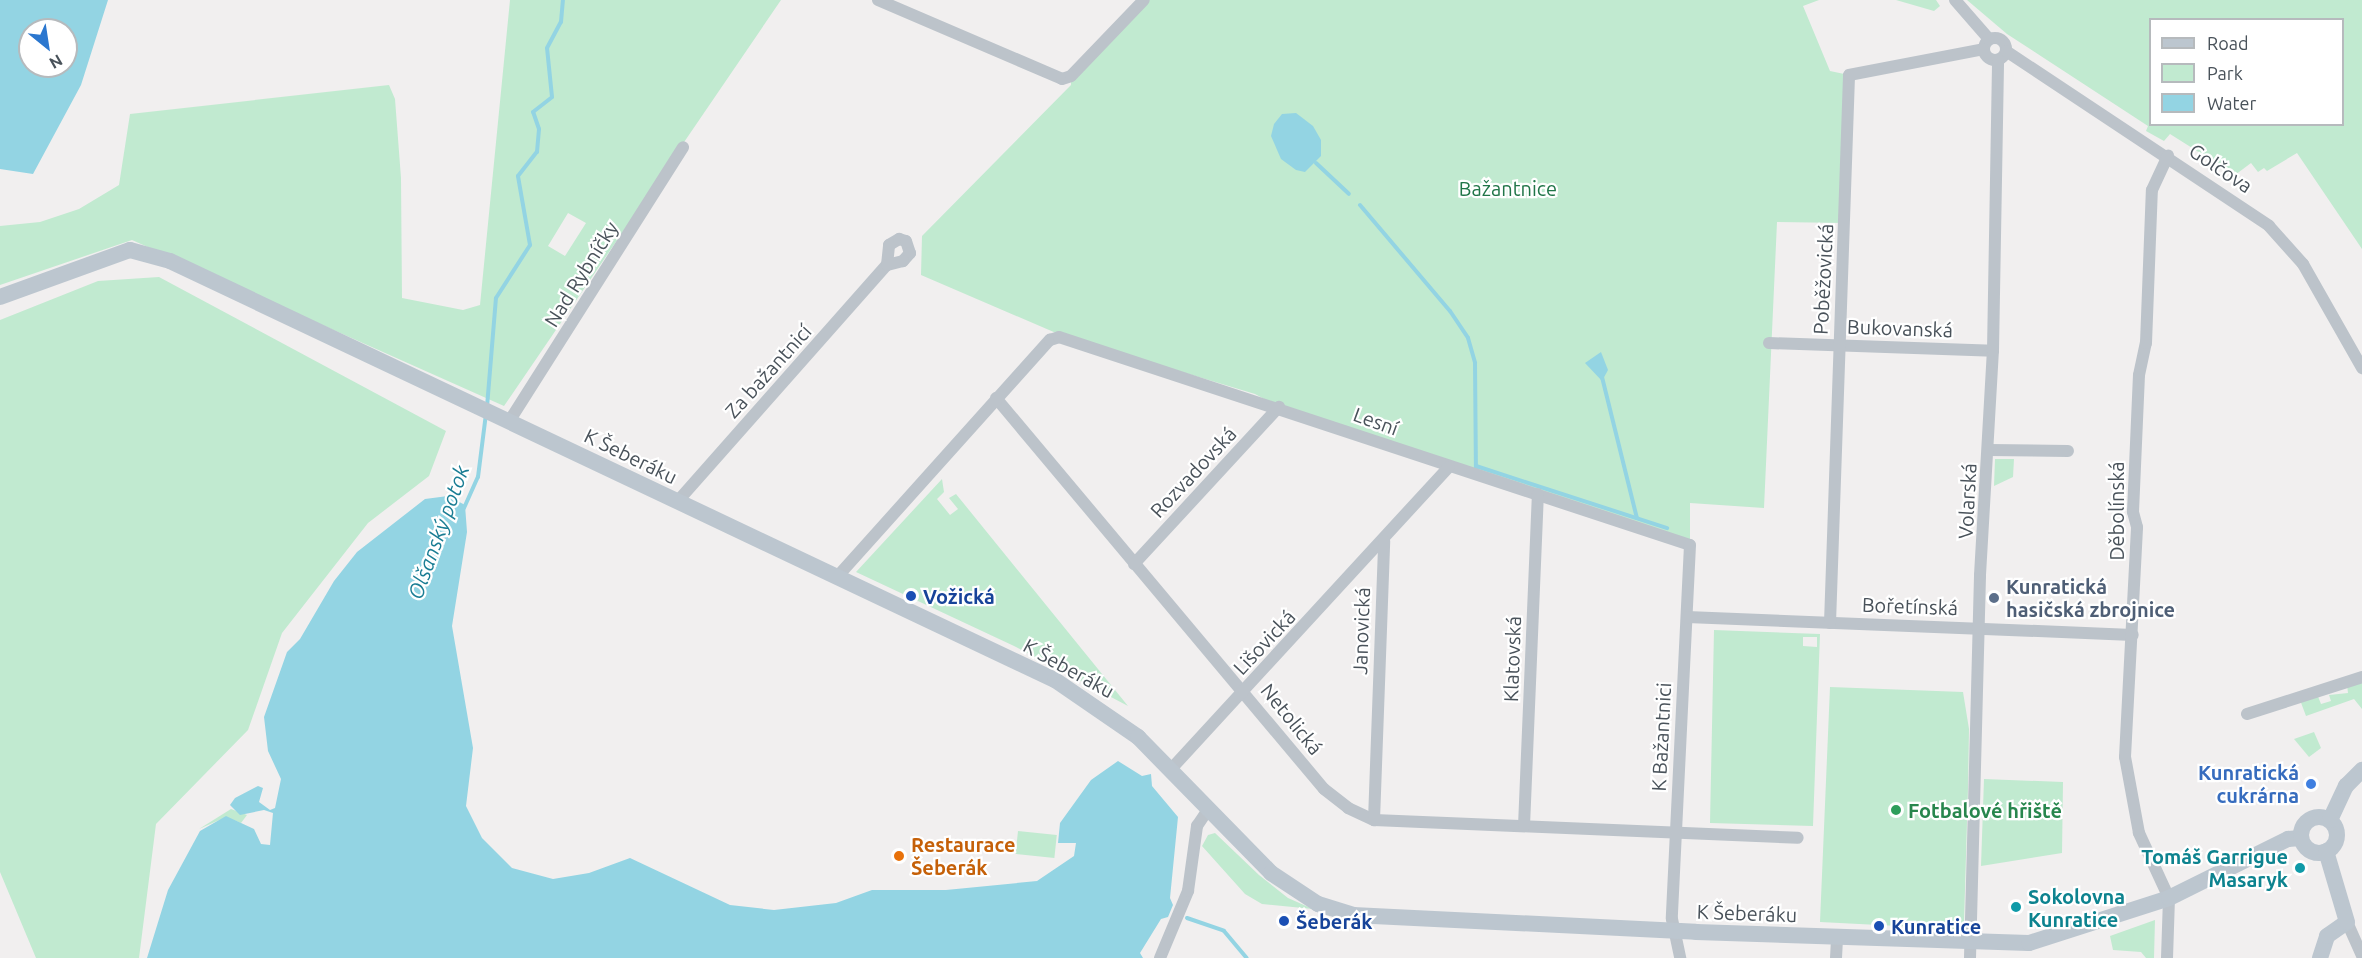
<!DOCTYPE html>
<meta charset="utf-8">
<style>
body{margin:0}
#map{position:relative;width:2362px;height:958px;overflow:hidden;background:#f1efef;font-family:Ubuntu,sans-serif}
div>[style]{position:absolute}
.green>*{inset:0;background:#c1ead0;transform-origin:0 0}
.water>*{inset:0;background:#93d4e3}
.stream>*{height:4px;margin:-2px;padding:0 2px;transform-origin:2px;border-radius:2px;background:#93d4e3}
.street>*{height:12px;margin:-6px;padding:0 6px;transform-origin:6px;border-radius:6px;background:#bcc3ca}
.street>.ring{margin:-6px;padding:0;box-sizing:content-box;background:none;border:12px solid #bcc3ca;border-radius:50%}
.secondary>*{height:16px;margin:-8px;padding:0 8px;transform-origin:8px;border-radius:8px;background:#bcc6cf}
.secondary>.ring{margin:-8px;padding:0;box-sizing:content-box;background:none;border:16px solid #bcc6cf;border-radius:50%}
.dots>*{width:16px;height:16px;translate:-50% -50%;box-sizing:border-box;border:3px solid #fff;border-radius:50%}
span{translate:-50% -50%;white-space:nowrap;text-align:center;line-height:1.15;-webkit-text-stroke:4.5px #fff;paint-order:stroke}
.street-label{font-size:20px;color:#49525a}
.park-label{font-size:20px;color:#207548}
.service-label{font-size:20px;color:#4e5e75;font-weight:700}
.left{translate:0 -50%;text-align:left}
.transit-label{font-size:20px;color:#164399;font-weight:700}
.shop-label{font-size:20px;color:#366cbe;font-weight:700}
.right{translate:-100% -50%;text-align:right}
.leisure-label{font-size:20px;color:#27864d;font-weight:700}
.food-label{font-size:20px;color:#c56008;font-weight:700}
.culture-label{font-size:20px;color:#0d838f;font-weight:700}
.water-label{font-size:21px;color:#1a7d94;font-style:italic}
.legend{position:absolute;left:2149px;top:18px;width:195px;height:108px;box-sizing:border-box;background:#fff;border:2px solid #b6babd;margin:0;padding:8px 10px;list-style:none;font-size:18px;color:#49525a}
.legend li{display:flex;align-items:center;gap:12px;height:30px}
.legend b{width:30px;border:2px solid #b6babd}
.north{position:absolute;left:18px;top:18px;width:60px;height:60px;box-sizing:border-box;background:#fff;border:2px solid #b6babd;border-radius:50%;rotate:150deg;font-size:16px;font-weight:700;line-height:24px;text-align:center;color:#49525a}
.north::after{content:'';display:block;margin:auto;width:21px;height:27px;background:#2b77cf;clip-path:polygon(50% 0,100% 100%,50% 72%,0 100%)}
</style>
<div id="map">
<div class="green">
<div style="clip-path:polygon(evenodd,510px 0,781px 0,504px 406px,132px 240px,0 285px,0 226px,40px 222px,79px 209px,119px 185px,130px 114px,389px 85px,395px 99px,401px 178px,402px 298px,463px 310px,480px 305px,510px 0,568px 213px,586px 223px,565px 256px,548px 246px,568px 213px)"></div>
<div style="clip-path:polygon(1144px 0,1819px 0,1803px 6px,1830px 71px,1849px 75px,1845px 223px,1777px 222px,1764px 508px,1690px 503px,1690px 545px,1279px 407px,1255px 394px,1063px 336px,921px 275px,922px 236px,1071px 85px,1071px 76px)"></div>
<div style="clip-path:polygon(1896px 0,1936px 0,1940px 6px,1934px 11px)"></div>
<div style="clip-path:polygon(evenodd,1967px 0,2362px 0,2362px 249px,2297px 153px,2267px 171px,2264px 168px,2258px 172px,2251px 163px,2235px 175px,2170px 134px,2164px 141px,2146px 131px,2148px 126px,2007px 34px,1967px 0,2150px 20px,2342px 20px,2342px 124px,2150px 124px,2150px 20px)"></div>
<div style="clip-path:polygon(159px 277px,446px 431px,429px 476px,368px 523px,282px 633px,248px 730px,156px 824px,139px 958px,36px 958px,0 872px,0 320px,98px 281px)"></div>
<div style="clip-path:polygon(1995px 459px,2014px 459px,2013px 477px,1994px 486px)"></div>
<div style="clip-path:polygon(942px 479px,944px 492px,937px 499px,950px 515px,958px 509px,949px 498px,956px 494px,1128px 706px,1014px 646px,856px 572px)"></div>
<div style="clip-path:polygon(evenodd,1714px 630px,1820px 634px,1813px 826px,1710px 823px,1714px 630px,1803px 637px,1817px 637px,1817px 647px,1803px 646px,1803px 637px)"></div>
<div style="clip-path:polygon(2362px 682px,2362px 709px,2354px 699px,2306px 716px,2300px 700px,2317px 694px,2321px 704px,2331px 701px,2329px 695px,2348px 693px,2347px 685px)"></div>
<div style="clip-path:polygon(1830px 687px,1963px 692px,1969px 729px,1968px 788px,1964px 923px,1957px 929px,1820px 922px)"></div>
<div style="clip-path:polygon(2314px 732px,2321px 748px,2309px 757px,2294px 739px)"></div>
<div style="clip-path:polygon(1984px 779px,2063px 782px,2062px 853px,1981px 866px)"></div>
<div style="clip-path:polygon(231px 809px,247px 815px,241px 823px,226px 817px,199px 829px)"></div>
<div style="left:1018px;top:831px;width:39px;height:23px;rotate:6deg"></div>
<div style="clip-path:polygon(1215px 833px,1259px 875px,1288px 898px,1313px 909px,1262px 904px,1245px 894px,1202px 846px,1208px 835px)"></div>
<div style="clip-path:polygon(2155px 920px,2154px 958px,2146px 958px,2141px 952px,2113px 950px,2110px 936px)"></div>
</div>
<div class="water">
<div style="clip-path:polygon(evenodd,0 0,108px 0,81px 85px,33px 174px,0 169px,0 0,30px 30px,66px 30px,66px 66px,30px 66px,30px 30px)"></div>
<div style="clip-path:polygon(1296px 113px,1313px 126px,1321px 140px,1321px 156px,1305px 172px,1296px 170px,1281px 159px,1271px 136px,1274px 124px,1282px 114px)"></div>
<div style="clip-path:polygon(1601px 352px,1608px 370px,1602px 381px,1585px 363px)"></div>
<div style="clip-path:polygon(448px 496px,465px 505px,467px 532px,452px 626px,473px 748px,466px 806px,482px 838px,512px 868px,553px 879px,589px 873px,630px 858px,730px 905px,774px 910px,836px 903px,872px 890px,946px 890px,1037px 881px,1074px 856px,1076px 843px,1058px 843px,1060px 823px,1091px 780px,1118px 761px,1142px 776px,1151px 774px,1152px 786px,1178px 817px,1170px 898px,1173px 905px,1168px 917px,1161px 919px,1140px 953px,1143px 958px,147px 958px,168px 890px,200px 831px,226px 816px,254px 829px,261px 844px,270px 845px,273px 813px,264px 810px,240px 815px,230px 805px,235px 798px,258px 786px,263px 788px,259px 802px,270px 810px,275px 808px,281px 779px,268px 751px,264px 717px,287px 652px,300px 639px,334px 581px,357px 552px,425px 499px)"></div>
</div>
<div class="stream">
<div style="left:1316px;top:163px;width:45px;rotate:43.2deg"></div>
<div style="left:1360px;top:205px;width:139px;rotate:49.7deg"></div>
<div style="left:1450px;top:311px;width:32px;rotate:56deg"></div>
<div style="left:1468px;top:338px;width:26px;rotate:74deg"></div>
<div style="left:1475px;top:363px;width:108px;rotate:89.5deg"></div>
<div style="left:1602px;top:377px;width:145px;rotate:76.1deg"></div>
<div style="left:487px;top:407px;width:109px;rotate:-85.3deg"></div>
<div style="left:496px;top:298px;width:63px;rotate:-57.3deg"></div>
<div style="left:530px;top:245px;width:70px;rotate:-99.9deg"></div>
<div style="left:518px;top:176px;width:31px;rotate:-52deg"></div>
<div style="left:537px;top:152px;width:23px;rotate:-85deg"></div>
<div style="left:539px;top:129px;width:18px;rotate:-109deg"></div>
<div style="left:533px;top:112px;width:24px;rotate:-38deg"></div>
<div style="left:552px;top:97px;width:49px;rotate:-95.8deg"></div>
<div style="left:547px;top:48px;width:30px;rotate:-62deg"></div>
<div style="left:561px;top:22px;width:22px;rotate:-85deg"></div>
<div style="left:1476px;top:466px;width:201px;rotate:18deg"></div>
<div style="left:464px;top:508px;width:34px;rotate:-66deg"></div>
<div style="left:478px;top:477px;width:64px;rotate:-82.8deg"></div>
<div style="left:1187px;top:918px;width:39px;rotate:19deg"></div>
<div style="left:1224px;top:931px;width:35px;rotate:50deg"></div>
</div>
<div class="street">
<div style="left:878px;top:0;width:200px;rotate:23.2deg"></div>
<div style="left:1062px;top:79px;width:9px;rotate:-18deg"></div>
<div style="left:1071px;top:76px;width:105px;rotate:-46.2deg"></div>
<div style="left:1955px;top:0;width:52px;rotate:48.9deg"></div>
<div class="ring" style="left:1984px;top:38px;width:10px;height:10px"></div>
<div style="left:2006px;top:51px;width:316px;rotate:33.6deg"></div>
<div style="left:2269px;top:226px;width:51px;rotate:48.2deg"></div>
<div style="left:2303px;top:264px;width:120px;rotate:60.4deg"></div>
<div style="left:1769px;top:343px;width:224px;rotate:2deg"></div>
<div style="left:996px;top:398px;width:510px;rotate:50.01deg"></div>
<div style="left:1324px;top:789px;width:31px;rotate:38deg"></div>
<div style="left:1348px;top:808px;width:29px;rotate:25deg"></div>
<div style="left:1374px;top:820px;width:424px;rotate:2.4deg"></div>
<div style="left:510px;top:420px;width:323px;rotate:-57.6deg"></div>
<div style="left:1989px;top:450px;width:79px;rotate:0.7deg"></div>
<div style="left:677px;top:502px;width:317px;rotate:-48.5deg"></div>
<div style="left:887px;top:265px;width:20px;rotate:-84deg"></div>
<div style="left:889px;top:245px;width:12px;rotate:-31deg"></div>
<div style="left:899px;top:239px;width:7px;rotate:16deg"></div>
<div style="left:906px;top:241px;width:13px;rotate:72deg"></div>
<div style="left:910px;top:253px;width:11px;rotate:131deg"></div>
<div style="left:903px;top:261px;width:16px;rotate:166deg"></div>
<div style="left:1134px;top:564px;width:214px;rotate:-47.3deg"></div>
<div style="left:837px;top:577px;width:319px;rotate:-48.1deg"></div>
<div style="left:1050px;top:340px;width:9px;rotate:-18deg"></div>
<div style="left:1059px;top:337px;width:664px;rotate:18.24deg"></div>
<div style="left:1690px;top:545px;width:374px;rotate:92.8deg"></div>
<div style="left:1672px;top:919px;width:40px;rotate:78deg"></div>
<div style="left:1687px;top:617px;width:446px;rotate:2.3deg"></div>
<div style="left:1830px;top:623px;width:548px;rotate:-88.01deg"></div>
<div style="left:1849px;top:75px;width:137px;rotate:-10.9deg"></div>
<div style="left:2247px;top:714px;width:121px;rotate:-17.8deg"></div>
<div style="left:1172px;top:768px;width:409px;rotate:-47.4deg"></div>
<div style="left:1374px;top:820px;width:279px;rotate:-87.9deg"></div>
<div style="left:1524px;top:826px;width:332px;rotate:-87.6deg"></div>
<div style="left:2347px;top:922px;width:36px;rotate:66deg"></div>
<div style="left:1160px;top:958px;width:73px;rotate:-67.3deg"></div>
<div style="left:1188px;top:891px;width:66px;rotate:-82.1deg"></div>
<div style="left:1197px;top:826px;width:22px;rotate:-56deg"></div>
<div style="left:1836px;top:958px;width:20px;rotate:-87deg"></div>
<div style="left:1970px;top:958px;width:383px;rotate:-88.5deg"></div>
<div style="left:1980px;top:575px;width:224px;rotate:-86.7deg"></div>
<div style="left:1993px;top:351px;width:291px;rotate:-89deg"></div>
<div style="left:2167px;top:958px;width:60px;rotate:-88.1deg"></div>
<div style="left:2169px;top:898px;width:72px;rotate:-114.8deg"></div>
<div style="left:2139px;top:833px;width:77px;rotate:-100.4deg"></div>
<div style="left:2125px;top:757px;width:230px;rotate:-87deg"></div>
<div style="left:2137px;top:527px;width:16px;rotate:-105deg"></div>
<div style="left:2133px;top:512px;width:137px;rotate:-87.5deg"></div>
<div style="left:2139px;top:375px;width:33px;rotate:-78deg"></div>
<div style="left:2146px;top:343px;width:153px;rotate:-87.8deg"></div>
<div style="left:2152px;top:190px;width:38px;rotate:-65deg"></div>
</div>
<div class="secondary">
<div style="left:0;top:297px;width:138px;rotate:-19.9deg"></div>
<div style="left:130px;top:250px;width:41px;rotate:15.4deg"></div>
<div style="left:170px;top:261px;width:979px;rotate:25.34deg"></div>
<div style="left:1055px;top:680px;width:101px;rotate:34.5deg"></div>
<div style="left:1138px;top:737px;width:190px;rotate:45.6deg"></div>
<div style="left:1271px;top:873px;width:56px;rotate:33.4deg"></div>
<div style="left:1318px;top:904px;width:37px;rotate:17deg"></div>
<div style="left:1353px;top:915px;width:343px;rotate:2.8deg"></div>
<div style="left:1696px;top:932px;width:333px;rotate:1.9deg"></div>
<div style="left:2029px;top:943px;width:147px;rotate:-17.8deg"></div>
<div style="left:2169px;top:898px;width:133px;rotate:-26.4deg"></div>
<div style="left:2288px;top:839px;width:13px;rotate:-4deg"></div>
<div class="ring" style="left:2301px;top:817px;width:20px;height:20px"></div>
<div style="left:2330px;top:820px;width:38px;rotate:-65deg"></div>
<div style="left:2346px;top:786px;width:23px;rotate:-45deg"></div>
<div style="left:2320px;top:958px;width:23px;rotate:-72deg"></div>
<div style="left:2327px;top:936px;width:24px;rotate:-35deg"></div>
<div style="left:2347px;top:922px;width:74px;rotate:-106.5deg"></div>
</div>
<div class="dots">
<div style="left:911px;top:596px;background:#1a4fb4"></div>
<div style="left:1994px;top:598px;background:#5c6f8a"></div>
<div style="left:2311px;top:784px;background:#3f7fe0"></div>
<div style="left:1896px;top:810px;background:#2e9e5b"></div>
<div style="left:899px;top:856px;background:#e8710a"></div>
<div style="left:2300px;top:868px;background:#0f9aa8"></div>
<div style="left:2016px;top:907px;background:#0f9aa8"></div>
<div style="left:1284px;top:921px;background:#1a4fb4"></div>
<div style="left:1879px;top:926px;background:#1a4fb4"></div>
</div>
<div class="street-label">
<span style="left:2221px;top:168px;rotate:34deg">Golčova</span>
<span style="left:581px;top:274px;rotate:-58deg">Nad Rybníčky</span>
<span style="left:1823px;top:279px;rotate:-87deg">Poběžovická</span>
<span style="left:1900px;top:328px;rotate:2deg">Bukovanská</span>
<span style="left:768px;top:371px;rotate:-48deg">Za bažantnicí</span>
<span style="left:1376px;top:421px;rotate:20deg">Lesní</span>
<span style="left:631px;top:456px;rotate:26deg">K Šeberáku</span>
<span style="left:1193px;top:472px;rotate:-47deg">Rozvadovská</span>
<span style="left:1967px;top:501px;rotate:-87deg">Volarská</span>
<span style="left:2116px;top:511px;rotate:-90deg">Děbolínská</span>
<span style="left:1910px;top:606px;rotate:2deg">Bořetínská</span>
<span style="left:1361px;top:631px;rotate:-88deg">Janovická</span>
<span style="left:1264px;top:642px;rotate:-47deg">Lišovická</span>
<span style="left:1512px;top:659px;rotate:-88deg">Klatovská</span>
<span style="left:1069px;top:668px;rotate:29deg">K Šeberáku</span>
<span style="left:1292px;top:719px;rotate:51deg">Netolická</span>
<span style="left:1661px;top:737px;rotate:-87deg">K Bažantnici</span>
<span style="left:1747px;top:913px;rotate:2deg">K Šeberáku</span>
</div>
<div class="park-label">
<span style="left:1508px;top:188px">Bažantnice</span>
</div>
<div class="service-label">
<span class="left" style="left:2006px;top:598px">Kunratická<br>hasičská zbrojnice</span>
</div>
<div class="transit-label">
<span class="left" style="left:923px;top:596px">Vožická</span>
<span class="left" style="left:1296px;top:921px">Šeberák</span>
<span class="left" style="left:1891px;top:926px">Kunratice</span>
</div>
<div class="shop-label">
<span class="right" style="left:2299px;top:784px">Kunratická<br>cukrárna</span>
</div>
<div class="leisure-label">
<span class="left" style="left:1908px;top:810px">Fotbalové hřiště</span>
</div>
<div class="food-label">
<span class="left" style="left:911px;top:856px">Restaurace<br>Šeberák</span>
</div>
<div class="culture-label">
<span class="right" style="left:2288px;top:868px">Tomáš Garrigue<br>Masaryk</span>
<span class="left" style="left:2028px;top:908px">Sokolovna<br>Kunratice</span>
</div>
<div class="water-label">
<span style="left:438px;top:532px;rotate:-70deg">Olšanský potok</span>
</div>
<ul class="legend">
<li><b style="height:8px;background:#bcc6cf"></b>Road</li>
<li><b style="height:16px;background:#c1ead0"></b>Park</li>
<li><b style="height:16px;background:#93d4e3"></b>Water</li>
</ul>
<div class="north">N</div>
</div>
